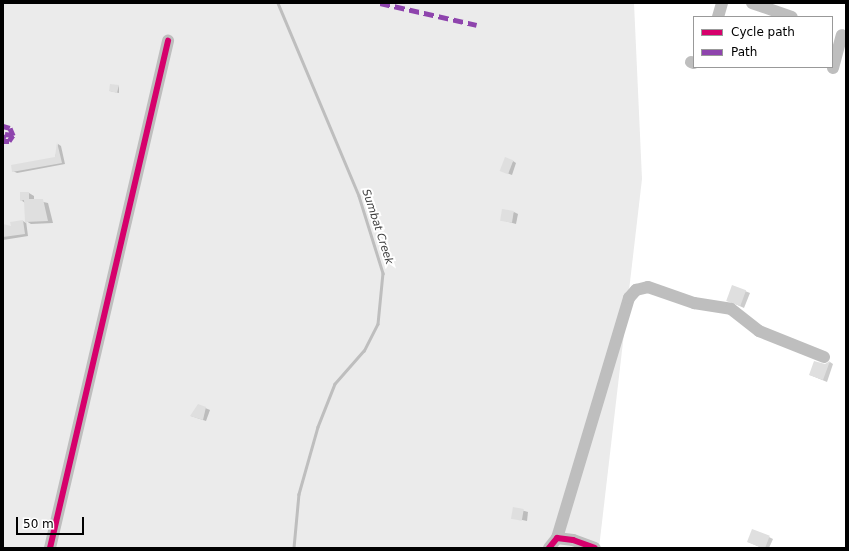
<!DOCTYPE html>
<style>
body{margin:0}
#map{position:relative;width:849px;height:551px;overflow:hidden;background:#fff;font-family:"DejaVu Sans",sans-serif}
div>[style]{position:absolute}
.green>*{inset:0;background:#ebebeb}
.shadow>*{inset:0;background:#0003}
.stream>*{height:2.5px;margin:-1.25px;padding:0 1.25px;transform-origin:1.25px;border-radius:1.25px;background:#bebebe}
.building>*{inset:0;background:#dfdfdf;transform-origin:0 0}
.minor>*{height:12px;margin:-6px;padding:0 6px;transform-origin:6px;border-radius:6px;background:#bebebe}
.quiet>*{height:5px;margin-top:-2.5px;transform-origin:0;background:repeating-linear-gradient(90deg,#8e44ad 0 10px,transparent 0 15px)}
.cycleway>*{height:6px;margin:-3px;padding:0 3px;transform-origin:3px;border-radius:3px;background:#d6006c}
span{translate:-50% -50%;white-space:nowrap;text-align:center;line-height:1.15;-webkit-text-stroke:4px #fff;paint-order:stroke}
.water-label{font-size:11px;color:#434343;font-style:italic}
.frame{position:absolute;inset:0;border:4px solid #000;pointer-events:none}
.legend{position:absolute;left:693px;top:16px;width:140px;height:52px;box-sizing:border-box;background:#fff;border:1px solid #999;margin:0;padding:5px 7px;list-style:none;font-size:12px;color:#000}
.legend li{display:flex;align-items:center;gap:8px;height:20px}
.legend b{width:20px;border:1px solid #999}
.scale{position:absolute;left:16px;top:517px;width:68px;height:18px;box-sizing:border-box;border:2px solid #000;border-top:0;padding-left:5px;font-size:12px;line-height:14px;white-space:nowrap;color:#000;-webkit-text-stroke:3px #fff;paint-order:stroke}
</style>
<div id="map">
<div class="green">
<div style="clip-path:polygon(3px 3px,634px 3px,642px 179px,599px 548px,3px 548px)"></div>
</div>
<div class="shadow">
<div style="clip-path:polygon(119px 86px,119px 93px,110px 91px)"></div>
<div style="clip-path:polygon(58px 144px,61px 146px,65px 164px,17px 173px,13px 171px,55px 158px)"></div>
<div style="clip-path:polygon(513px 161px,516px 163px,512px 175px,502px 171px)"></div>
<div style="clip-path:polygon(29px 193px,34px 196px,34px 200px,48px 203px,53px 223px,31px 224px,26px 221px,28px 236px,3px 240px,3px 225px,12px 227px,23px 221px,26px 223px,25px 203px,21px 200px)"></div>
<div style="clip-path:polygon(514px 212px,518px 214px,516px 224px,502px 220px)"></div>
<div style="clip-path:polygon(733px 286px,750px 293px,744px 308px,731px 302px)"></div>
<div style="clip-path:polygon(830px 362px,833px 364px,827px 382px,810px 375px)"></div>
<div style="clip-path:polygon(198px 405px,210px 410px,206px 421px,191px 416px)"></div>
<div style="clip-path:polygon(514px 508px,528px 512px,527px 521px,513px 518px)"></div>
<div style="clip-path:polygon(769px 537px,773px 539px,769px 548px,762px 548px,748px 542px)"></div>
</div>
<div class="stream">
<div style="left:278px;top:3px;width:209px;rotate:67.2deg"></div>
<div style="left:359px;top:196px;width:81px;rotate:72.7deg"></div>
<div style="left:383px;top:273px;width:51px;rotate:95.6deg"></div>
<div style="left:378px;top:324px;width:30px;rotate:117deg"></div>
<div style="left:364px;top:351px;width:44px;rotate:131.3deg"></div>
<div style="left:335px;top:384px;width:46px;rotate:111.6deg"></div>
<div style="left:318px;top:427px;width:70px;rotate:105.8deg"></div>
<div style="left:299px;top:494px;width:54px;rotate:95.3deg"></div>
</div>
<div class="building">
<div style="clip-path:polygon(110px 84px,119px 85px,117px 93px,109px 91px)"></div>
<div style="clip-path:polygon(57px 142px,62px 163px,12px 172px,11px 165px,55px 157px)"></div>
<div style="left:505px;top:157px;width:9px;height:15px;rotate:21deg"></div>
<div style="clip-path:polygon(20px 192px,29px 192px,29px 199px,43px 199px,48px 221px,25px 222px,24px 200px,20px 201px)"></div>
<div style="left:502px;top:209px;width:12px;height:12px;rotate:9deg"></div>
<div style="clip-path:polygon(23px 220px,25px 234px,3px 237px,3px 224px,11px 226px,10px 222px)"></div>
<div style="left:732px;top:285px;width:15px;height:17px;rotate:20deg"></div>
<div style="clip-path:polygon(814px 361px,825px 364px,830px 361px,823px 380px,809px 375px)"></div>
<div style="clip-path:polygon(198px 404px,206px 407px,203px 420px,190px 416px)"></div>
<div style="left:513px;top:507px;width:11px;height:12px;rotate:10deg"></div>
<div style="left:752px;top:529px;width:19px;height:14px;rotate:21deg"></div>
</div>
<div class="minor">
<div style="left:752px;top:3px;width:42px;rotate:19.3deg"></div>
<div style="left:718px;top:17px;width:15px;rotate:-74deg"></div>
<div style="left:691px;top:62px;width:3px;rotate:18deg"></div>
<div style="left:833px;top:68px;width:34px;rotate:-75deg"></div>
<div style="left:557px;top:538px;width:251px;rotate:-73.3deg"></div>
<div style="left:629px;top:298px;width:11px;rotate:-49deg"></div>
<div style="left:636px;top:290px;width:12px;rotate:-14deg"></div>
<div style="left:648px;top:287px;width:49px;rotate:19.2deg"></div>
<div style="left:694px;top:303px;width:37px;rotate:9deg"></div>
<div style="left:731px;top:309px;width:36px;rotate:38deg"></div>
<div style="left:759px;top:331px;width:70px;rotate:21.8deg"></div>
<div style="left:50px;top:548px;width:521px;rotate:-76.9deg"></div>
<div style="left:549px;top:548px;width:13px;rotate:-51deg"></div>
<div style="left:557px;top:538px;width:16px;rotate:7deg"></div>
<div style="left:573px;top:540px;width:23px;rotate:20deg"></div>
</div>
<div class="quiet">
<div style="left:380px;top:3px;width:99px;rotate:12.8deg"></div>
<div style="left:3px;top:126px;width:7px;rotate:16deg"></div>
<div style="left:10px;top:128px;width:8px;rotate:67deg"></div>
<div style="left:13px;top:135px;width:7px;rotate:124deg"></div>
<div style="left:9px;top:141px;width:6px;rotate:180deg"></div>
<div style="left:3px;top:138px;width:4px;rotate:-63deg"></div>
<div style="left:5px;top:134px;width:8px;rotate:7deg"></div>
</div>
<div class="cycleway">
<div style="left:50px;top:548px;width:521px;rotate:-76.9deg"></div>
<div style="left:549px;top:548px;width:13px;rotate:-51deg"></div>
<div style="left:557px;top:538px;width:16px;rotate:7deg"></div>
<div style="left:573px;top:540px;width:23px;rotate:20deg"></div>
</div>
<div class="water-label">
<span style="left:377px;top:227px;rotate:72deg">Sumbat Creek</span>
</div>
<div class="frame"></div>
<ul class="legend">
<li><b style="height:5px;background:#d6006c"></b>Cycle path</li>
<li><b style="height:5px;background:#8e44ad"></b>Path</li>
</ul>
<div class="scale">50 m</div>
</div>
